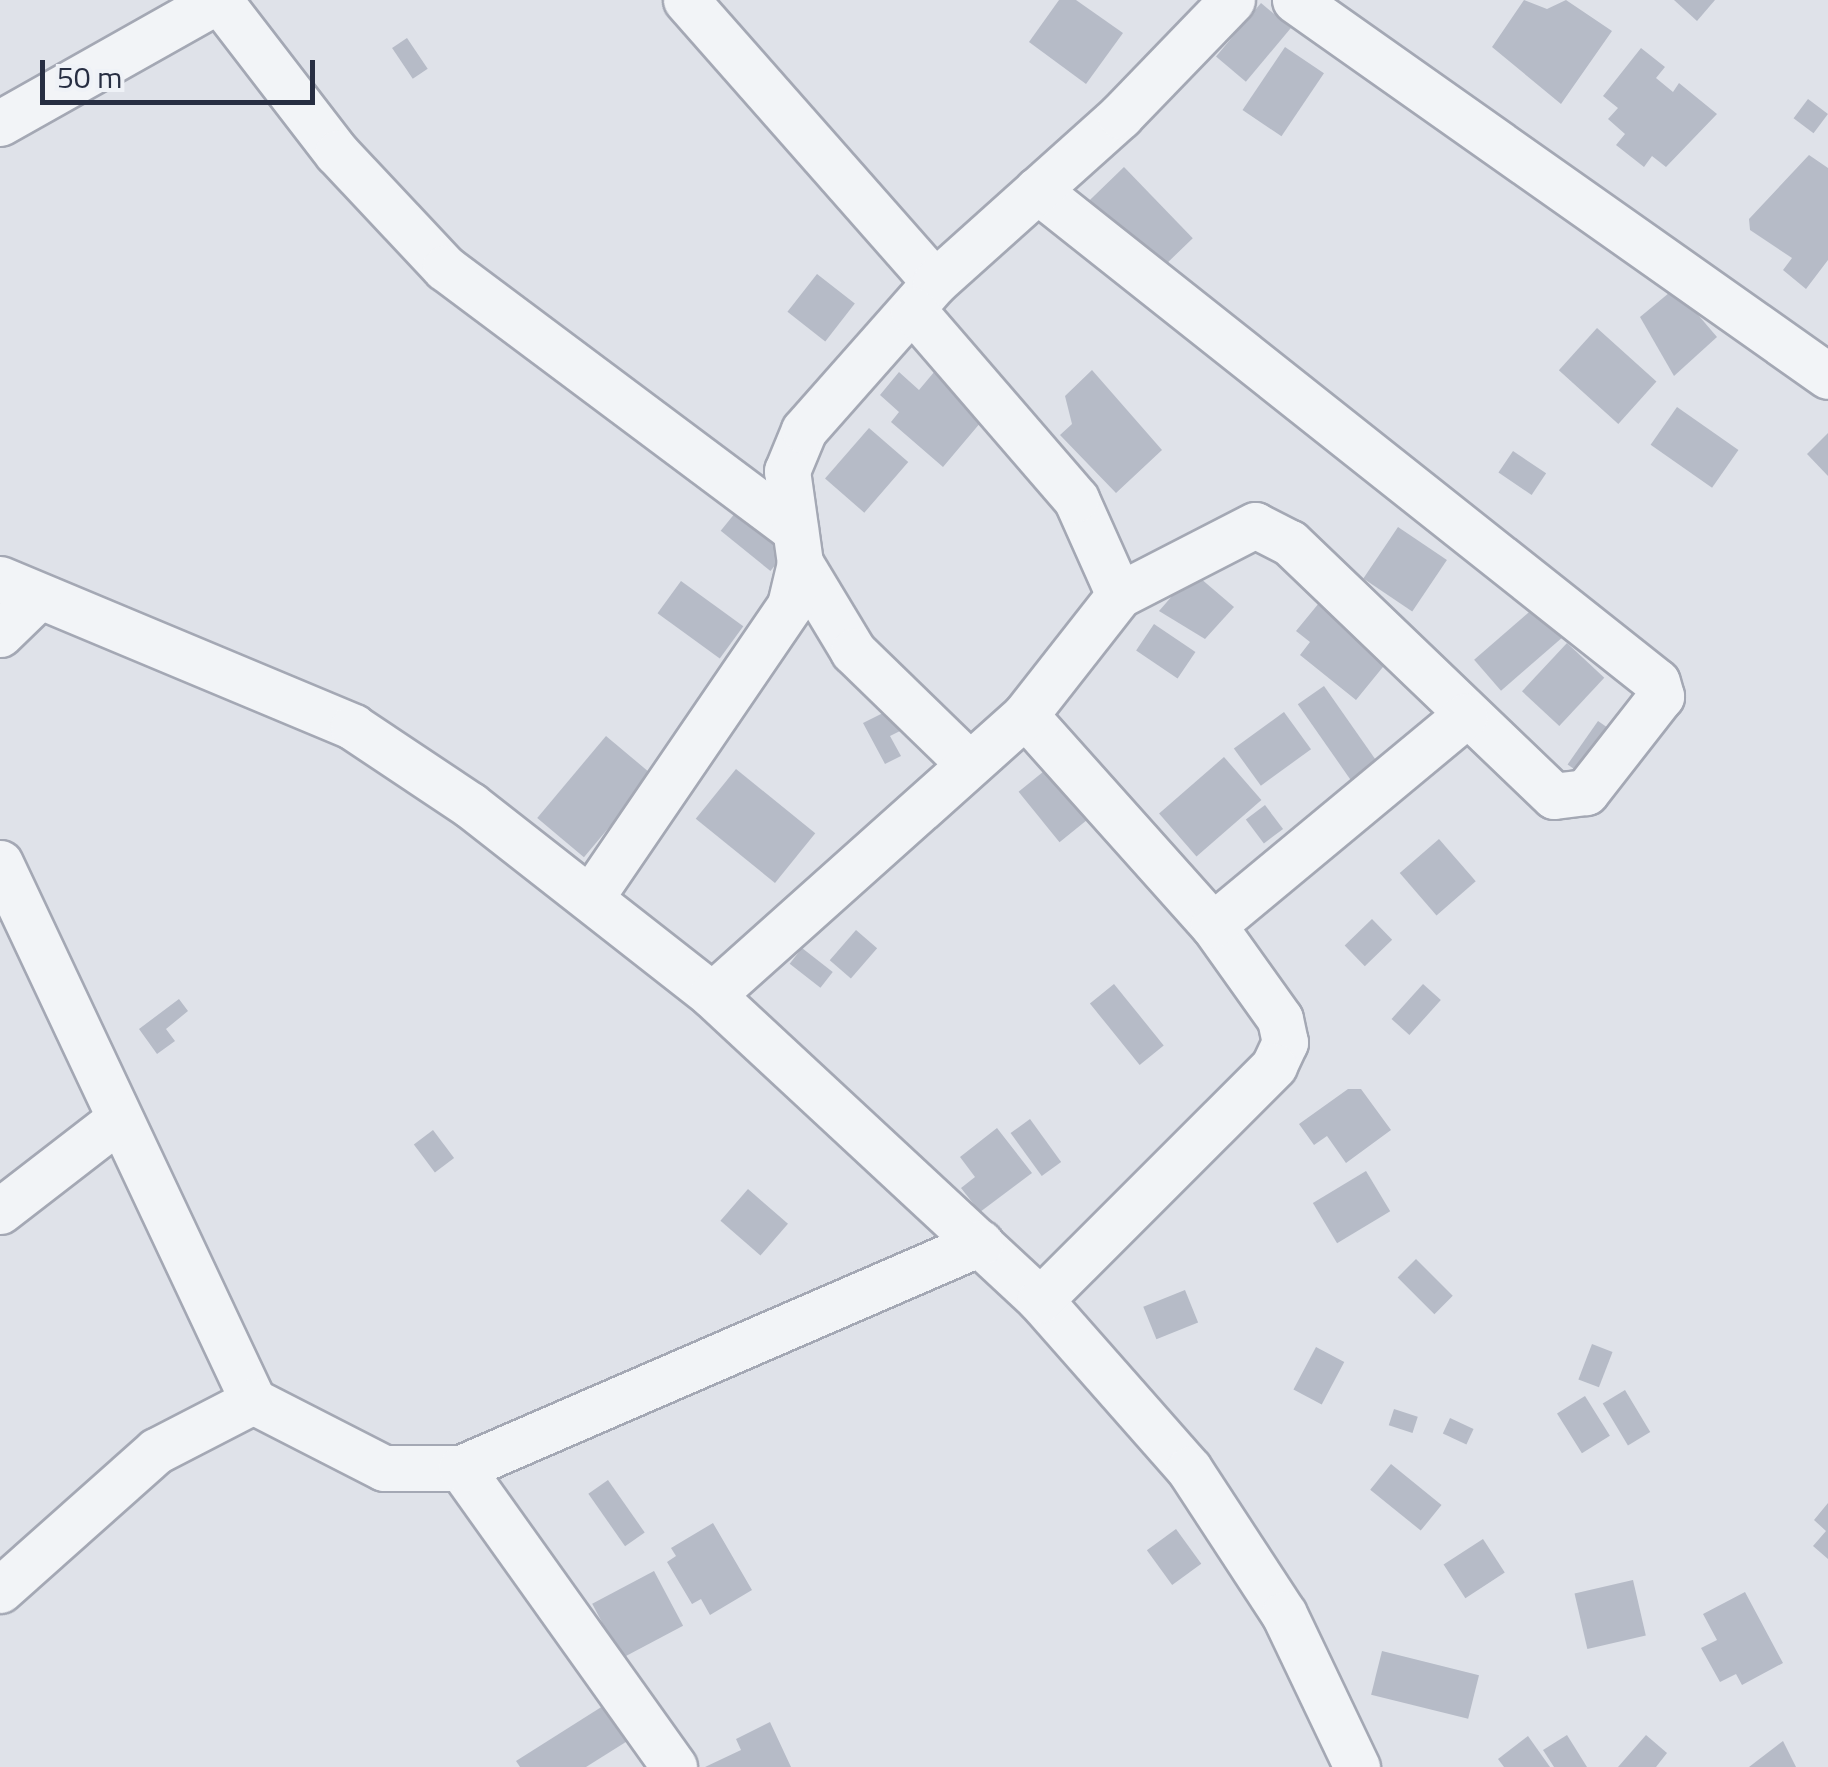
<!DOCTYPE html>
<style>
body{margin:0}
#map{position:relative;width:1828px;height:1767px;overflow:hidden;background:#dfe2e9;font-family:"Titillium Web",sans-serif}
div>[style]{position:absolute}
.building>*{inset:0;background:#b6bbc7;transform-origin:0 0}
.roads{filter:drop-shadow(2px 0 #a4a8b4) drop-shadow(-2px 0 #a4a8b4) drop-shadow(0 2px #a4a8b4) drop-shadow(0 -2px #a4a8b4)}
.minor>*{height:45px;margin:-22.5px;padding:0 22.5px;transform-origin:22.5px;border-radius:22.5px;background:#f2f4f7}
span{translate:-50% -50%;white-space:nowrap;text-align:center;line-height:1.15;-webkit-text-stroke:10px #eff2f7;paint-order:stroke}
.scale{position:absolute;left:40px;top:60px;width:275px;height:45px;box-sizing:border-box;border:5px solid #272e42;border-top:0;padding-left:12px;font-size:30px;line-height:35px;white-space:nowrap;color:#272e42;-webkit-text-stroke:8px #eff2f7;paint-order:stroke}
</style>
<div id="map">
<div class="building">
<div style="clip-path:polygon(1059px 0,1076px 0,1123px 33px,1086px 84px,1029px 42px)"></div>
<div style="clip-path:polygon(1524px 0,1547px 9px,1566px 0,1612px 31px,1561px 104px,1492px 47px)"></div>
<div style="clip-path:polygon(1674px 0,1715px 0,1697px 21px)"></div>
<div style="left:1261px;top:3px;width:39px;height:70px;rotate:40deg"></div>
<div style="left:407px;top:38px;width:37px;height:18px;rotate:56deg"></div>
<div style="left:1285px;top:47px;width:47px;height:76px;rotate:34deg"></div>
<div style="clip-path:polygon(1641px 48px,1665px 67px,1656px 78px,1673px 92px,1679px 83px,1717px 114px,1666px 167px,1652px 156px,1644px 167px,1616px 145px,1625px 134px,1608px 119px,1618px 108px,1603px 96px)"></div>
<div style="left:1808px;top:99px;width:25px;height:24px;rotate:37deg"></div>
<div style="clip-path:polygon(1809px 155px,1828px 168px,1828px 260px,1806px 289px,1783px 270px,1792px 258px,1750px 230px,1749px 219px)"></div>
<div style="left:1124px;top:167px;width:99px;height:51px;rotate:46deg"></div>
<div style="left:817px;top:274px;width:48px;height:48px;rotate:38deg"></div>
<div style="clip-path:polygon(1675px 288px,1717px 337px,1674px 376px,1640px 317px)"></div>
<div style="left:1597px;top:328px;width:80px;height:57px;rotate:42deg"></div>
<div style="clip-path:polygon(940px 365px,992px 409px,943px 467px,891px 422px,899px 412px,880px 395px,899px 372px,919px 390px)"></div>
<div style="clip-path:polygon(1092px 370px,1162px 450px,1116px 493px,1060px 435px,1072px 424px,1065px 396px)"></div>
<div style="left:1677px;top:407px;width:75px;height:46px;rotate:35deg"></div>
<div style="left:869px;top:428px;width:52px;height:67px;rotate:41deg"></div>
<div style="clip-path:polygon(1828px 433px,1828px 476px,1807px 454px)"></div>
<div style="left:1513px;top:451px;width:40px;height:26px;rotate:34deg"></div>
<div style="left:744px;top:502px;width:64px;height:37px;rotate:39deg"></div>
<div style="left:1398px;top:527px;width:59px;height:62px;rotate:34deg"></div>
<div style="clip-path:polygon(1193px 572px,1234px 607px,1205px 639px,1159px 611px)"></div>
<div style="left:681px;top:581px;width:77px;height:40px;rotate:36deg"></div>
<div style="clip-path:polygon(1319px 603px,1396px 651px,1356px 700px,1300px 655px,1310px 642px,1296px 631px)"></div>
<div style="left:1536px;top:606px;width:41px;height:82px;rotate:49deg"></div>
<div style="left:1154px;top:624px;width:50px;height:32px;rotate:34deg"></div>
<div style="left:1567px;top:643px;width:51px;height:66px;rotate:43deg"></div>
<div style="left:1324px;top:686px;width:98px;height:32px;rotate:55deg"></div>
<div style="clip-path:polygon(897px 706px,908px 727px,890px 736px,901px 756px,885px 764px,863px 723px)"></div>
<div style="left:1284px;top:712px;width:46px;height:62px;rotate:54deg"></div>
<div style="left:1598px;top:721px;width:28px;height:53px;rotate:35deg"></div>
<div style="left:606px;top:736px;width:61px;height:107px;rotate:40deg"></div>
<div style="left:1224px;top:757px;width:57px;height:86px;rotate:49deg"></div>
<div style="left:1059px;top:759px;width:65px;height:52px;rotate:51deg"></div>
<div style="left:736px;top:769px;width:102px;height:64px;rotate:39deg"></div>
<div style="left:1265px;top:805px;width:30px;height:24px;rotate:53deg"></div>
<div style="left:1439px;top:839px;width:56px;height:52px;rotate:49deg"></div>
<div style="left:1372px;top:919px;width:29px;height:38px;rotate:46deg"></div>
<div style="left:856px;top:930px;width:28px;height:40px;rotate:41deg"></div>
<div style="left:802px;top:948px;width:39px;height:20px;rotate:38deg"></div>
<div style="left:1114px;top:984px;width:79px;height:31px;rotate:51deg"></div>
<div style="left:1423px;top:984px;width:24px;height:47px;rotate:42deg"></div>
<div style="clip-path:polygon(179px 999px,188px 1011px,166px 1029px,175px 1041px,157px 1054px,139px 1029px)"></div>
<div style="clip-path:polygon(1348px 1089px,1361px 1089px,1391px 1130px,1346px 1163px,1327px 1136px,1314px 1145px,1299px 1124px)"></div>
<div style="left:1030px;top:1119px;width:53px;height:24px;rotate:54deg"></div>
<div style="clip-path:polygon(997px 1128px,1032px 1173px,980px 1212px,961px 1188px,975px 1177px,960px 1157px)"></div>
<div style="left:433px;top:1130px;width:35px;height:24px;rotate:53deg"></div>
<div style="left:1366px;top:1171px;width:47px;height:62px;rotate:59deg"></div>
<div style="left:748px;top:1189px;width:53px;height:42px;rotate:41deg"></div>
<div style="left:1416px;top:1259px;width:52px;height:26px;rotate:45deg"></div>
<div style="left:1185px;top:1290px;width:35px;height:45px;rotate:68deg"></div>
<div style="left:1592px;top:1344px;width:22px;height:38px;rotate:21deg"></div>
<div style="left:1316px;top:1347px;width:32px;height:48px;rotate:28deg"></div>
<div style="left:1625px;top:1390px;width:49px;height:26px;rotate:59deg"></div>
<div style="left:1585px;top:1396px;width:47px;height:33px;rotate:58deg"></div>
<div style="left:1394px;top:1409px;width:25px;height:17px;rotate:18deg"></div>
<div style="left:1450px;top:1418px;width:26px;height:17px;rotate:25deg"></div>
<div style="left:1391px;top:1464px;width:65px;height:33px;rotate:39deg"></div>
<div style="left:608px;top:1480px;width:64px;height:24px;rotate:55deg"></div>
<div style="clip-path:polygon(1828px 1503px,1828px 1559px,1813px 1546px,1826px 1531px,1814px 1520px)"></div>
<div style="clip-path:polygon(713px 1523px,752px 1590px,710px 1615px,701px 1599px,692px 1604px,667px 1562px,676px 1556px,671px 1548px)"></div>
<div style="left:1176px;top:1529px;width:43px;height:36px;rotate:54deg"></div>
<div style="left:1483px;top:1539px;width:40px;height:47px;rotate:57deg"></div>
<div style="left:654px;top:1571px;width:62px;height:70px;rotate:62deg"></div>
<div style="left:1633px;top:1580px;width:57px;height:60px;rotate:77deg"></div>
<div style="clip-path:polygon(1745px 1592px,1783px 1663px,1742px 1685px,1736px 1674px,1720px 1682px,1701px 1648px,1717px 1640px,1703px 1614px)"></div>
<div style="left:1382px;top:1651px;width:100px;height:45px;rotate:14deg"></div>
<div style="clip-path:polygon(614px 1699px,637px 1735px,586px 1767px,520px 1767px,516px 1761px)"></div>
<div style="clip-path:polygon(770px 1722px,791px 1767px,705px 1767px,741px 1750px,736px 1739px)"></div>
<div style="clip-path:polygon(1567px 1735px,1587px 1767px,1554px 1767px,1543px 1750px)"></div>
<div style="clip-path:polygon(1646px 1735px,1667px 1753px,1656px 1767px,1618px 1767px)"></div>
<div style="clip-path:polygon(1528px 1736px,1550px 1767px,1504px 1767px,1498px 1759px)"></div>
<div style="clip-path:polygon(1783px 1741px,1796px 1767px,1749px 1767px)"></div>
</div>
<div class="roads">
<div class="minor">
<div style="left:219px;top:0;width:193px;rotate:52.4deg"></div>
<div style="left:337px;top:153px;width:158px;rotate:46.8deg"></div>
<div style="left:445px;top:268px;width:437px;rotate:36.8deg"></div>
<div style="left:686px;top:0;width:376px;rotate:48.6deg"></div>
<div style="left:1295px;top:0;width:652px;rotate:35.2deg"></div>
<div style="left:0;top:123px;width:250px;rotate:-29.4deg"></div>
<div style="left:1037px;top:190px;width:791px;rotate:38.43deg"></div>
<div style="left:1657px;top:682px;width:15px;rotate:74deg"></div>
<div style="left:1661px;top:696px;width:122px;rotate:128deg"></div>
<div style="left:1586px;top:792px;width:32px;rotate:173deg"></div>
<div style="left:1554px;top:796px;width:366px;rotate:-136.2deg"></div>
<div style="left:1290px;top:543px;width:39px;rotate:-153deg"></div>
<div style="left:1255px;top:525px;width:153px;rotate:152.8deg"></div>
<div style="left:800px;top:563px;width:103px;rotate:58.9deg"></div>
<div style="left:853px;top:651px;width:161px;rotate:44.2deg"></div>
<div style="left:0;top:579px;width:383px;rotate:22.7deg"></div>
<div style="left:353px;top:727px;width:141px;rotate:33.7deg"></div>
<div style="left:470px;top:805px;width:308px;rotate:38.1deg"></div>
<div style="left:712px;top:995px;width:448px;rotate:42.9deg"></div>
<div style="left:1040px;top:1300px;width:225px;rotate:48.6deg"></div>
<div style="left:1189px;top:1469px;width:173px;rotate:56.8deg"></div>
<div style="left:1284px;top:1614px;width:170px;rotate:64.5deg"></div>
<div style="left:0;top:634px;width:54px;rotate:-44.3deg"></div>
<div style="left:1025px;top:715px;width:282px;rotate:48.2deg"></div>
<div style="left:1213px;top:925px;width:115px;rotate:54.5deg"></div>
<div style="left:1280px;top:1019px;width:24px;rotate:78deg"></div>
<div style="left:1285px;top:1042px;width:26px;rotate:115deg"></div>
<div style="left:1274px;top:1066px;width:331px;rotate:135deg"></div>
<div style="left:0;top:863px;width:595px;rotate:64.81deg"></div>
<div style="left:591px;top:897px;width:353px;rotate:-55.7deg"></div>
<div style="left:790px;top:605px;width:43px;rotate:-76.6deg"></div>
<div style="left:800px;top:563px;width:93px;rotate:-98deg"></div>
<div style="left:787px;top:471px;width:44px;rotate:-67.5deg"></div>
<div style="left:804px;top:430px;width:198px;rotate:-48.5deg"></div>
<div style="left:935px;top:282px;width:249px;rotate:-41.9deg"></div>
<div style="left:1120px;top:116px;width:161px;rotate:-46deg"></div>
<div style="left:1213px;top:925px;width:327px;rotate:-39.7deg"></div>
<div style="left:712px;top:995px;width:420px;rotate:-41.8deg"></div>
<div style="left:1025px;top:715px;width:152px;rotate:-51.9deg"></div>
<div style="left:1119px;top:595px;width:105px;rotate:-114.1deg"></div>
<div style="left:1076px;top:499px;width:250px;rotate:-130.8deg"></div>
<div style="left:0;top:1211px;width:150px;rotate:-37.7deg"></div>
<div style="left:461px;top:1468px;width:367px;rotate:54.5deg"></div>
<div style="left:0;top:1590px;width:209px;rotate:-41.7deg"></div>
<div style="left:156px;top:1451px;width:109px;rotate:-27.3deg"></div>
<div style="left:253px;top:1401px;width:147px;rotate:27.1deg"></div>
<div style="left:384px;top:1468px;width:77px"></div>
<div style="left:461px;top:1468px;width:566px;rotate:-23.44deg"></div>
</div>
</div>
<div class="scale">50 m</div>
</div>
